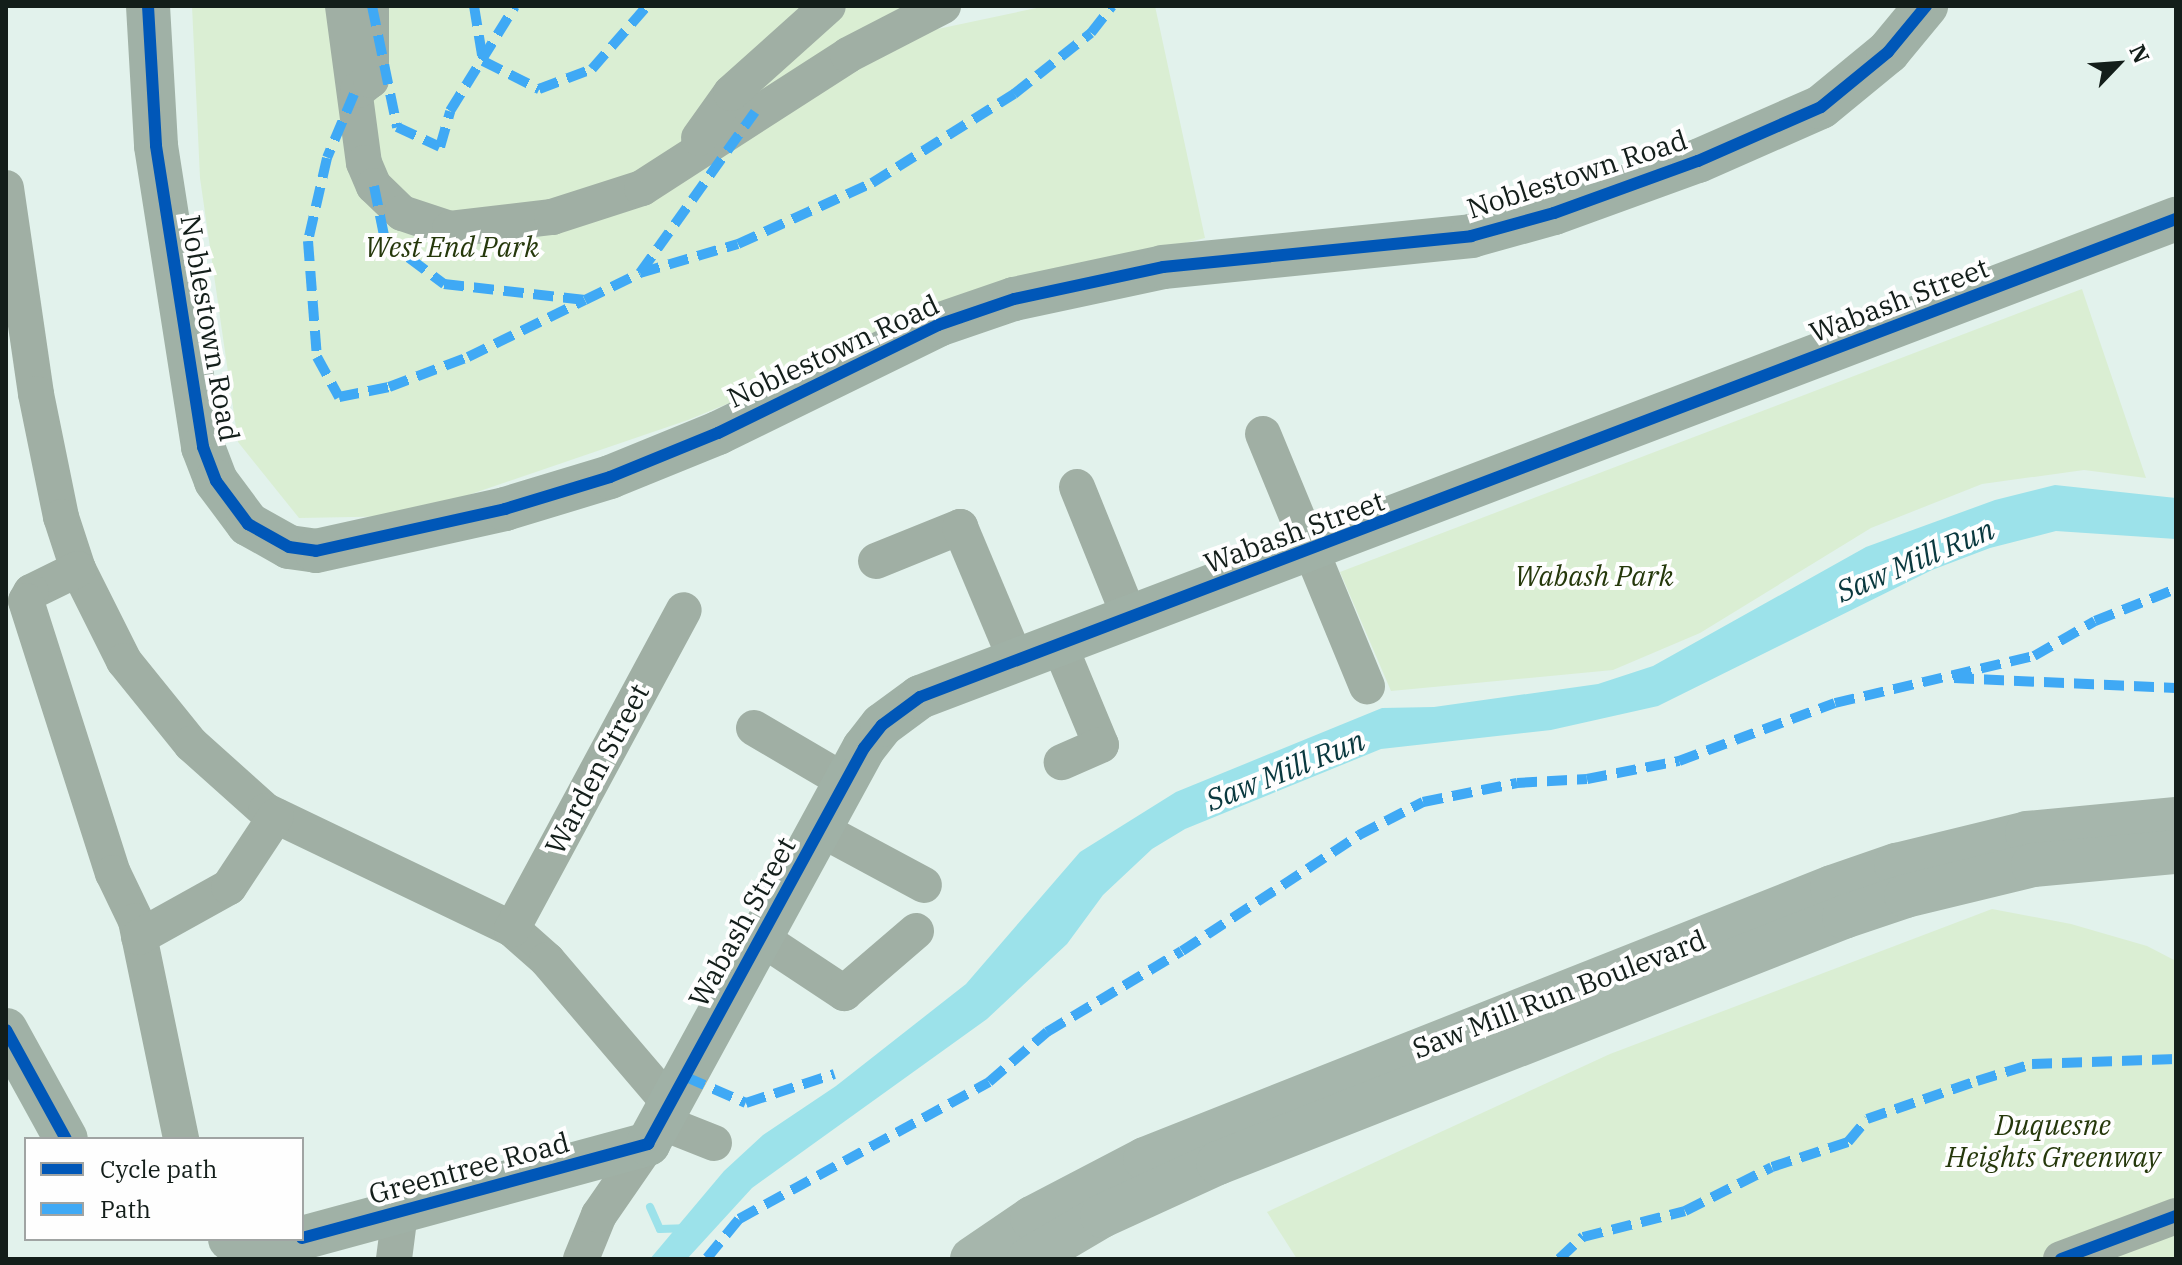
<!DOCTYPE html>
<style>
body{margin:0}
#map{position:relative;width:2182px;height:1265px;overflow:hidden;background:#e2f2ec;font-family:"IBM Plex Serif",serif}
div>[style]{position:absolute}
.green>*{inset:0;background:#daeed3}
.water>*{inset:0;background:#9ce2ea}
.stream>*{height:8px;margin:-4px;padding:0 4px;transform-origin:4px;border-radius:4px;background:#9ce2ea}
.minor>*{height:36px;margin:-18px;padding:0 18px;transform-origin:18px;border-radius:18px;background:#a0afa4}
.major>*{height:44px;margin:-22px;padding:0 22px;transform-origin:22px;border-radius:22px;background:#a0b1a6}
.highway>*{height:44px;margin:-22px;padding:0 22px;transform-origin:22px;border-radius:22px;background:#a6b6ac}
.quiet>*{height:10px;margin-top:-5px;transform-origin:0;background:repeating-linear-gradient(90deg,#3fa9f5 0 20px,transparent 0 30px)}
.cycleway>*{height:12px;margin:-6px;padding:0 6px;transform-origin:6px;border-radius:6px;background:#0057b8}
span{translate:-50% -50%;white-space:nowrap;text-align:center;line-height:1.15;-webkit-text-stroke:8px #fefefe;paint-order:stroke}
.street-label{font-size:28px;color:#131e1a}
.park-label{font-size:28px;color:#25380b;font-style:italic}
.water-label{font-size:30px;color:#09383e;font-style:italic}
.frame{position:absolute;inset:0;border:8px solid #131e1a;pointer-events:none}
.legend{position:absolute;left:24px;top:1137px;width:280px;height:104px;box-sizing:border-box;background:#fefefe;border:2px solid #a0a4a3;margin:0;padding:10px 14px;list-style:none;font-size:24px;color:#131e1a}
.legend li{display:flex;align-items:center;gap:16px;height:40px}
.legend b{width:40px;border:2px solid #a0a4a3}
.north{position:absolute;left:2078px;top:24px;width:80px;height:80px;-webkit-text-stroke:6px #fefefe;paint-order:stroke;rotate:65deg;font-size:22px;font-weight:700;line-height:32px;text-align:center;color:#131e1a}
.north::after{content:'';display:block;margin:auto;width:28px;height:36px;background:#131e1a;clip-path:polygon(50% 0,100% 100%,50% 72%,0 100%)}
</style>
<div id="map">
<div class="green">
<div style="clip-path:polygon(192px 6px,902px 6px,914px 34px,1046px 6px,1155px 6px,1205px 238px,1015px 286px,688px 420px,407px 516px,299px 518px,238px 442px,200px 178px)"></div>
<div style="clip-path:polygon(2082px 289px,2146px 478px,2084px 470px,1982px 484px,1871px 528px,1700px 633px,1613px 670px,1391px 691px,1340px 572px)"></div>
<div style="clip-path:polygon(1992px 909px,2071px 924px,2147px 946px,2176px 961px,2176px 1259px,1297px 1259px,1267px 1212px,1610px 1054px)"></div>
</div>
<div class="water">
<div style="clip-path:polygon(2055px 485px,2176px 498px,2176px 539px,2056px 531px,1990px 548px,1932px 570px,1658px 706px,1551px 730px,1381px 749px,1185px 829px,1152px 849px,1103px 895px,1067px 944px,987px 1019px,752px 1188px,687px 1259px,650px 1259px,724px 1171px,763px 1135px,836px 1086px,966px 984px,1080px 852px,1176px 792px,1382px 708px,1434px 707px,1598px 684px,1653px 666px,1866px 547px,1995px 500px)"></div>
</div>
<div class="stream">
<div style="left:650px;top:1207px;width:24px;rotate:66deg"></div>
<div style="left:660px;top:1229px;width:23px;rotate:-2deg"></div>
</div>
<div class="minor">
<div style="left:343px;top:6px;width:158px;rotate:82.4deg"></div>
<div style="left:364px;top:163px;width:25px;rotate:67deg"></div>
<div style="left:374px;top:186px;width:39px;rotate:44deg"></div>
<div style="left:402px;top:213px;width:51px;rotate:18.4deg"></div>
<div style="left:450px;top:229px;width:103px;rotate:-6.7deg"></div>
<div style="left:552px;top:217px;width:95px;rotate:-17.9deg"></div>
<div style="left:642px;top:188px;width:245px;rotate:-32.8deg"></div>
<div style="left:848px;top:55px;width:107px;rotate:-27.3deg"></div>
<div style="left:358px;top:90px;width:16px;rotate:-38deg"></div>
<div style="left:371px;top:80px;width:74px;rotate:-90deg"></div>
<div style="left:699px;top:138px;width:55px;rotate:-54.6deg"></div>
<div style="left:731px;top:93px;width:130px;rotate:-41.9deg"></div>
<div style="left:6px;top:188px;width:208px;rotate:81.7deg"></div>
<div style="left:36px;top:394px;width:126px;rotate:78.5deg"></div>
<div style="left:61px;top:517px;width:55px;rotate:71.9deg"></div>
<div style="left:78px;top:569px;width:103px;rotate:63.4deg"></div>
<div style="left:124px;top:661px;width:107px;rotate:51.1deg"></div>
<div style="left:191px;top:744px;width:101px;rotate:41.8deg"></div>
<div style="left:266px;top:811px;width:273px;rotate:25.6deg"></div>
<div style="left:512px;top:929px;width:47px;rotate:41.5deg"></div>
<div style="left:547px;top:960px;width:191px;rotate:49.5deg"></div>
<div style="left:1263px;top:434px;width:273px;rotate:67.6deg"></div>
<div style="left:1077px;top:487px;width:141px;rotate:68deg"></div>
<div style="left:876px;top:561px;width:91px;rotate:-22deg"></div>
<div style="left:960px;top:527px;width:144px;rotate:67.2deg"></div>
<div style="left:78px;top:569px;width:52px;rotate:153.9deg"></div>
<div style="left:31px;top:592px;width:10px;rotate:119deg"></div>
<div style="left:26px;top:601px;width:286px;rotate:72.3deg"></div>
<div style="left:113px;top:873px;width:53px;rotate:64.4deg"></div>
<div style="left:136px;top:921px;width:223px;rotate:78.3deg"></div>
<div style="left:1059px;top:644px;width:109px;rotate:67.4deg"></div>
<div style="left:1101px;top:745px;width:43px;rotate:156.4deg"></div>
<div style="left:754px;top:728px;width:107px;rotate:30.4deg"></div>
<div style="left:820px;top:829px;width:118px;rotate:28.3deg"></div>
<div style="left:512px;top:929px;width:362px;rotate:-61.7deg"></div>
<div style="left:139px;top:937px;width:103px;rotate:-29.1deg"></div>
<div style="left:229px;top:887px;width:85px;rotate:-56.5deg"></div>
<div style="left:761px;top:938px;width:100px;rotate:33.5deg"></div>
<div style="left:844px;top:993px;width:95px;rotate:-40.7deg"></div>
<div style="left:661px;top:1122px;width:57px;rotate:21.6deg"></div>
<div style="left:394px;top:1259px;width:47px;rotate:-82.7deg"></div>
<div style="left:581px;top:1259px;width:48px;rotate:-67.8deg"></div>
<div style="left:599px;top:1215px;width:86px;rotate:-55.4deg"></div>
<div style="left:2061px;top:1259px;width:123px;rotate:-20.5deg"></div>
</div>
<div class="major">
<div style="left:148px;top:6px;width:140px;rotate:86.7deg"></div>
<div style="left:156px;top:146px;width:305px;rotate:81.1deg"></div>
<div style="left:203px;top:447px;width:36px;rotate:69deg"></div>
<div style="left:216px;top:481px;width:54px;rotate:53.3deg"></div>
<div style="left:248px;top:524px;width:47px;rotate:29.3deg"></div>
<div style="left:289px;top:547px;width:27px;rotate:8deg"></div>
<div style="left:316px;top:551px;width:194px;rotate:-12.5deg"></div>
<div style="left:505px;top:509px;width:110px;rotate:-16.9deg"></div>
<div style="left:610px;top:477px;width:117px;rotate:-22.2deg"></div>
<div style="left:718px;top:433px;width:245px;rotate:-26.1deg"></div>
<div style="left:938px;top:325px;width:80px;rotate:-18.9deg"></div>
<div style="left:1014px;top:299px;width:152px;rotate:-12.1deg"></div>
<div style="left:1163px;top:267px;width:310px;rotate:-5.7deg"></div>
<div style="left:1471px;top:236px;width:86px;rotate:-15.5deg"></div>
<div style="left:1554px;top:213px;width:153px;rotate:-19.9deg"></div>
<div style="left:1698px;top:161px;width:134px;rotate:-23.7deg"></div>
<div style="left:1821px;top:107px;width:87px;rotate:-39.4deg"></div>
<div style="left:1888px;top:52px;width:60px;rotate:-50.4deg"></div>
<div style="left:6px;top:1030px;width:124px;rotate:61.2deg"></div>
<div style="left:302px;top:1238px;width:359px;rotate:-15.2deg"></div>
<div style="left:648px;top:1144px;width:451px;rotate:-61.4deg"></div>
<div style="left:864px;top:748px;width:29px;rotate:-52deg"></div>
<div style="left:882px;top:725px;width:47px;rotate:-36.4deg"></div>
<div style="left:920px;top:697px;width:1344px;rotate:-20.84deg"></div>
<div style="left:230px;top:1239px;width:70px"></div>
</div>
<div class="highway">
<div style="left:972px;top:1259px;width:73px;rotate:-34.3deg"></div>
<div style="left:1032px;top:1218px;width:127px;rotate:-27.6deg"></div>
<div style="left:1145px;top:1159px;width:739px;rotate:-21.6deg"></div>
<div style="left:1832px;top:887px;width:68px;rotate:-19deg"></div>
<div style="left:1896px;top:865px;width:135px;rotate:-13.7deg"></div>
<div style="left:2027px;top:833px;width:150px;rotate:-5.4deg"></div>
<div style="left:1029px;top:1259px;width:85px;rotate:-30.5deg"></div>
<div style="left:1102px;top:1216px;width:128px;rotate:-24.6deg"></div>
<div style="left:1218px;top:1163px;width:673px;rotate:-21.45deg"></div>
<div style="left:1844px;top:917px;width:65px;rotate:-18.7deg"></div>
<div style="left:1906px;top:896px;width:131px;rotate:-13.7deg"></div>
<div style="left:2033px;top:865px;width:144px;rotate:-5.2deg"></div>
</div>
<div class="quiet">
<div style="left:372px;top:6px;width:124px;rotate:78.3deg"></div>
<div style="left:397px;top:127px;width:47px;rotate:24.9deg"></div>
<div style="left:440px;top:147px;width:37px;rotate:-74deg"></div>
<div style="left:450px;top:111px;width:123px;rotate:-58.2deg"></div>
<div style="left:474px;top:6px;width:56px;rotate:80.7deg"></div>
<div style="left:483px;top:61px;width:63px;rotate:26.6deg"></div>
<div style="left:539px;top:89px;width:57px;rotate:-20.7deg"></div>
<div style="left:592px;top:69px;width:84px;rotate:-48.9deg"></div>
<div style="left:354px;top:94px;width:69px;rotate:112.9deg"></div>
<div style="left:327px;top:158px;width:85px;rotate:102.9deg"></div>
<div style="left:308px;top:241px;width:116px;rotate:85.6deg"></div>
<div style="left:317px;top:357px;width:46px;rotate:61.2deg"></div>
<div style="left:339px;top:397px;width:51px;rotate:-11.3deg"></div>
<div style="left:389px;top:387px;width:85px;rotate:-20.8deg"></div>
<div style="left:468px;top:357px;width:130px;rotate:-26deg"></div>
<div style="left:374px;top:186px;width:55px;rotate:78.5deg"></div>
<div style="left:385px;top:240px;width:74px;rotate:36.7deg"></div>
<div style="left:444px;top:284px;width:142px;rotate:6.5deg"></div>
<div style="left:585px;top:300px;width:61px;rotate:-26.1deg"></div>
<div style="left:640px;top:273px;width:198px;rotate:-54.5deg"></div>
<div style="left:640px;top:273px;width:102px;rotate:-16.5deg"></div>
<div style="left:738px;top:244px;width:147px;rotate:-24.5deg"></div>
<div style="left:872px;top:183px;width:168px;rotate:-32.1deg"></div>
<div style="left:1014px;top:94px;width:98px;rotate:-38.4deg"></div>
<div style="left:1091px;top:33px;width:34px;rotate:-52deg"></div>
<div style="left:1954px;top:678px;width:222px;rotate:2.6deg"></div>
<div style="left:686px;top:1077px;width:65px;rotate:23.4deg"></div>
<div style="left:746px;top:1103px;width:93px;rotate:-18.2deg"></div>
<div style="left:707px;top:1258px;width:50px;rotate:-50.6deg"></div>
<div style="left:739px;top:1219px;width:285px;rotate:-28.7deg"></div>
<div style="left:989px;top:1082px;width:77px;rotate:-40.8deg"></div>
<div style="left:1047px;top:1032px;width:157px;rotate:-31deg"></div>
<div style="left:1182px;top:951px;width:212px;rotate:-33.2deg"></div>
<div style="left:1359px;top:835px;width:72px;rotate:-27.3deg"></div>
<div style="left:1423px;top:802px;width:96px;rotate:-11.4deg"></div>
<div style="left:1517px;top:783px;width:70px;rotate:-3.3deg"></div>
<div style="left:1587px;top:779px;width:94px;rotate:-11.1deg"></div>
<div style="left:1679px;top:761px;width:166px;rotate:-20.4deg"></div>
<div style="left:1835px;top:703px;width:204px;rotate:-13.3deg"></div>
<div style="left:2034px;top:656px;width:70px;rotate:-29.8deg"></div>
<div style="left:2095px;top:621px;width:87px;rotate:-21.6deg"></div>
<div style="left:1559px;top:1259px;width:33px;rotate:-43deg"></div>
<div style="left:1583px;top:1237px;width:105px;rotate:-14.3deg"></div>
<div style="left:1685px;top:1211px;width:97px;rotate:-26.8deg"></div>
<div style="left:1772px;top:1167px;width:80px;rotate:-18.2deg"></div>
<div style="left:1848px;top:1142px;width:30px;rotate:-50deg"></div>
<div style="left:1867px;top:1119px;width:116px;rotate:-19.1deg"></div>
<div style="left:1977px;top:1081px;width:58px;rotate:-17.2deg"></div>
<div style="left:2032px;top:1064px;width:144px;rotate:-2deg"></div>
</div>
<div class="cycleway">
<div style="left:148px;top:6px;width:140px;rotate:86.7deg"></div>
<div style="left:156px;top:146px;width:305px;rotate:81.1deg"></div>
<div style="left:203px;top:447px;width:36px;rotate:69deg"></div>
<div style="left:216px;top:481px;width:54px;rotate:53.3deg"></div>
<div style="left:248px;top:524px;width:47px;rotate:29.3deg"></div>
<div style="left:289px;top:547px;width:27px;rotate:8deg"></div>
<div style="left:316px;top:551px;width:194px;rotate:-12.5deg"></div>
<div style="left:505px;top:509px;width:110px;rotate:-16.9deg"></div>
<div style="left:610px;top:477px;width:117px;rotate:-22.2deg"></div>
<div style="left:718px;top:433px;width:245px;rotate:-26.1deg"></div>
<div style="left:938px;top:325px;width:80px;rotate:-18.9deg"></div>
<div style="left:1014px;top:299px;width:152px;rotate:-12.1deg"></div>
<div style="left:1163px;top:267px;width:310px;rotate:-5.7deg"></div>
<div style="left:1471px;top:236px;width:86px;rotate:-15.5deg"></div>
<div style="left:1554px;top:213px;width:153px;rotate:-19.9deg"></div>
<div style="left:1698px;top:161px;width:134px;rotate:-23.7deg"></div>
<div style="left:1821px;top:107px;width:87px;rotate:-39.4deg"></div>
<div style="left:1888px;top:52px;width:60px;rotate:-50.4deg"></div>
<div style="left:6px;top:1030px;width:124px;rotate:61.2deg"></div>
<div style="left:302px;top:1238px;width:359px;rotate:-15.2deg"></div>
<div style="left:648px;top:1144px;width:451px;rotate:-61.4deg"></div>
<div style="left:864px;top:748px;width:29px;rotate:-52deg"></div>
<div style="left:882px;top:725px;width:47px;rotate:-36.4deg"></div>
<div style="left:920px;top:697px;width:1344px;rotate:-20.84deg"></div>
<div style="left:2061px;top:1259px;width:123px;rotate:-20.5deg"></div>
</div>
<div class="street-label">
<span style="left:1577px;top:174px;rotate:-18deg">Noblestown Road</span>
<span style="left:1899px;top:300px;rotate:-21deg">Wabash Street</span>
<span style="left:210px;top:328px;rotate:80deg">Noblestown Road</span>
<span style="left:833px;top:351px;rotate:-25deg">Noblestown Road</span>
<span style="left:1294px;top:532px;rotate:-20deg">Wabash Street</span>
<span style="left:597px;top:769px;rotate:-62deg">Warden Street</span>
<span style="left:742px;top:922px;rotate:-61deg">Wabash Street</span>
<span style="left:1559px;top:994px;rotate:-21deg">Saw Mill Run Boulevard</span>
<span style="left:469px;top:1168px;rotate:-15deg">Greentree Road</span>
</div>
<div class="park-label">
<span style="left:452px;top:247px">West End Park</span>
<span style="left:1594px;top:576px">Wabash Park</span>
<span style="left:2053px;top:1141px">Duquesne<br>Heights Greenway</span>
</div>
<div class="water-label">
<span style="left:1915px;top:560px;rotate:-23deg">Saw Mill Run</span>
<span style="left:1285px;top:770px;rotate:-22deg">Saw Mill Run</span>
</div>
<div class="frame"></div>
<ul class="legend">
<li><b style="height:10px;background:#0057b8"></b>Cycle path</li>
<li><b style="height:10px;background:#3fa9f5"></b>Path</li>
</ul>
<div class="north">N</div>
</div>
